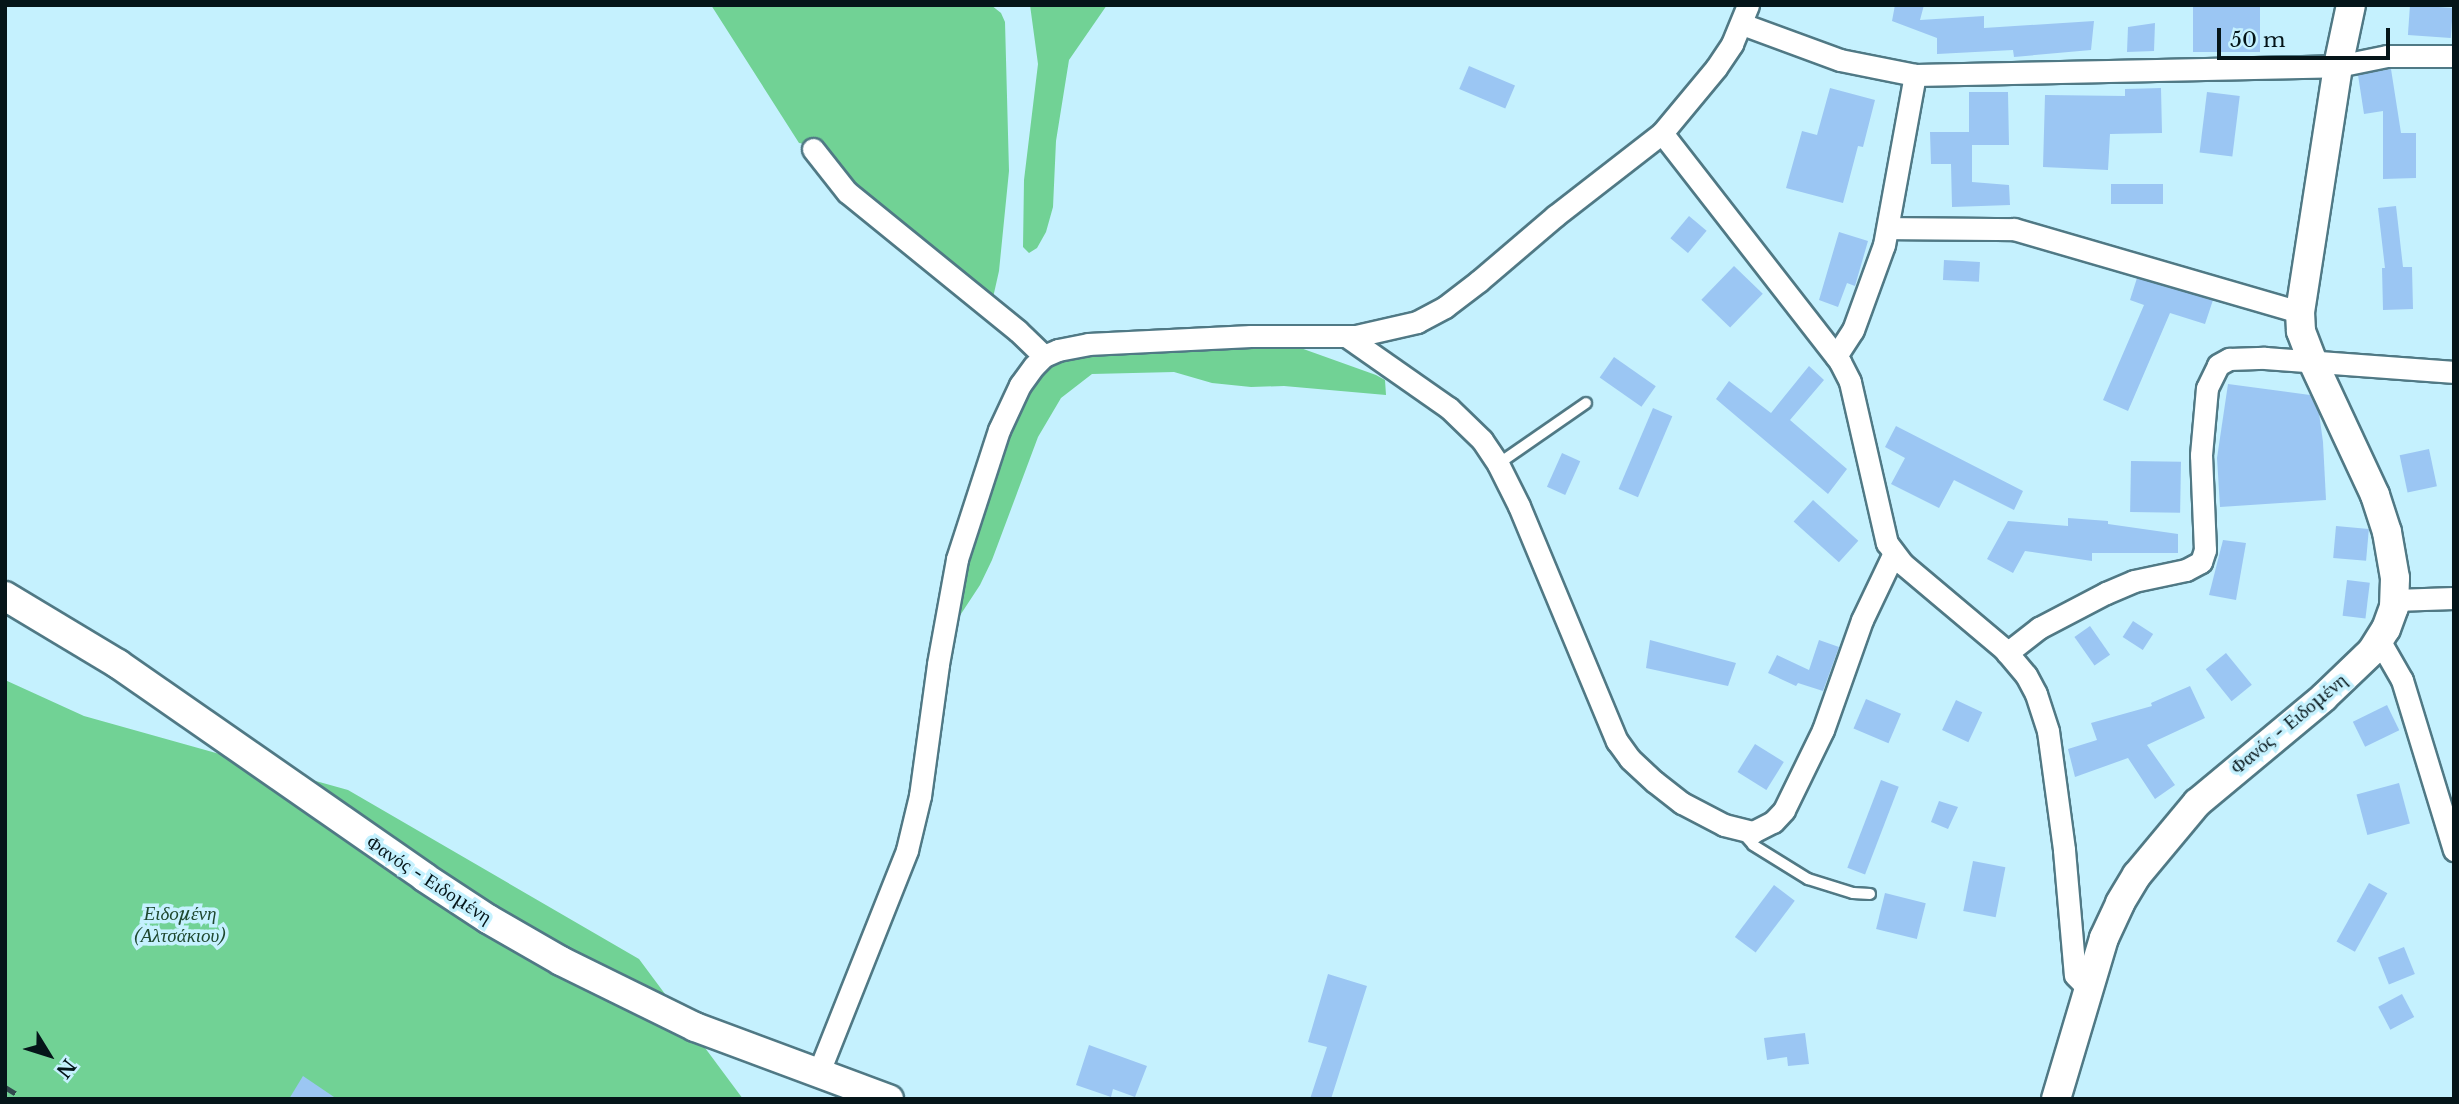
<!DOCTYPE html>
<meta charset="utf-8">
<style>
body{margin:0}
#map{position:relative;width:2459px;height:1104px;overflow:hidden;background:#c5f1fe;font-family:"Libre Baskerville",serif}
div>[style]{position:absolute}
.green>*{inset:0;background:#71d295}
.building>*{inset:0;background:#9bc6f3;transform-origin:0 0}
.roads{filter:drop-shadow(2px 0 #507985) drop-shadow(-2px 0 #507985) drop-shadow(0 2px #507985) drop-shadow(0 -2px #507985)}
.lane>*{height:10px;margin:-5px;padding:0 5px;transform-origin:5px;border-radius:5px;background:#fff}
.street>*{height:21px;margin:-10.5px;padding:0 10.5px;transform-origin:10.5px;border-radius:10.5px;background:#fff}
.secondary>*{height:28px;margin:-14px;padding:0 14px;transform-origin:14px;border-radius:14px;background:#fff}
.rail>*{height:5px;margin-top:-2.5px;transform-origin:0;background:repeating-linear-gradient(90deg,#31474d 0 12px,transparent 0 24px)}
span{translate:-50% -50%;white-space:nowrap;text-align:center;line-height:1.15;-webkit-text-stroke:7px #c5f1fe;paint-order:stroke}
.street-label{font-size:19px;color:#051519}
.park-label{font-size:19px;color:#1f482f;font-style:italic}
.frame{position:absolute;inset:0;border:7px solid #051519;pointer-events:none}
.north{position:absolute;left:14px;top:1020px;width:70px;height:70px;-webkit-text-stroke:5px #c5f1fe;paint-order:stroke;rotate:128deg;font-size:19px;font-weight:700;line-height:28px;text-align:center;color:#051519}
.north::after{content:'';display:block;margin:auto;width:24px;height:32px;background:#051519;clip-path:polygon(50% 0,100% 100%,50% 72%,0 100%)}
.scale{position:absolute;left:2217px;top:28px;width:173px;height:32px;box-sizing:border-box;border:4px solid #051519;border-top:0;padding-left:9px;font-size:21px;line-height:24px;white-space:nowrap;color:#051519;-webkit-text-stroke:5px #c5f1fe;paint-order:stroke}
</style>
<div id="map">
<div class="green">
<div style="clip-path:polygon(711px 5px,991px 5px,1001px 13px,1005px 22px,1009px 171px,999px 271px,992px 302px,872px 208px,819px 146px,799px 143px)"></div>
<div style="clip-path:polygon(1030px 5px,1107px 5px,1069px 60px,1056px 141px,1053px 207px,1046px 232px,1037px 248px,1029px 253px,1023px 247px,1024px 180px,1038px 64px)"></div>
<div style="clip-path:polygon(1144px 346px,1295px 346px,1376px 375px,1385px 380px,1386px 395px,1284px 386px,1251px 387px,1212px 383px,1174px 372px,1092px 374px,1061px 398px,1038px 437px,992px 560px,980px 585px,957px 620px,959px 579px,1017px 404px,1034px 379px,1055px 360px,1089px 352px)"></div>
<div style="clip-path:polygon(5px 680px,84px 716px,348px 790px,639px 959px,743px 1099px,5px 1099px)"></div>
</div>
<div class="building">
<div style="clip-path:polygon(1895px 5px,1924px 5px,1920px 20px,1984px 16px,1984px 28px,2094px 21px,2091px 50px,2014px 57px,2013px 50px,1937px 54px,1937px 38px,1892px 21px)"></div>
<div style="left:2193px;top:5px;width:67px;height:47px"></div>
<div style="left:2410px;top:5px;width:43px;height:30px;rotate:4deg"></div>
<div style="clip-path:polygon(2155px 23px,2154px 51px,2127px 52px,2128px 27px)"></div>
<div style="left:1469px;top:66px;width:50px;height:25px;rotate:23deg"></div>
<div style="clip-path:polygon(2391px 69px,2401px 133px,2416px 133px,2416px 178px,2383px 179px,2383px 111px,2364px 114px,2358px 75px)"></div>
<div style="clip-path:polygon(1830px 88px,1875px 100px,1863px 147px,1858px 146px,1843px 203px,1786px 188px,1802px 131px,1817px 135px)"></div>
<div style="clip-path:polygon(2161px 88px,2162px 133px,2110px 134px,2108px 170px,2043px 167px,2045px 95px,2125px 96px,2125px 89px)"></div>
<div style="clip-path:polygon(1969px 92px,2008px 92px,2009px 145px,1972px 145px,1972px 182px,2009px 185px,2010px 205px,1952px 207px,1951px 164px,1931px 164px,1930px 132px,1969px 132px)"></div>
<div style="left:2207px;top:92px;width:33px;height:61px;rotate:7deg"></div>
<div style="left:2163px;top:184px;width:20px;height:52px;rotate:90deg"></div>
<div style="clip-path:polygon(2396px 206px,2403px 267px,2412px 267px,2413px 309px,2383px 310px,2382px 268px,2385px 268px,2378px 208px)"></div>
<div style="left:1689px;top:216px;width:23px;height:29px;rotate:40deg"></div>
<div style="clip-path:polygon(1839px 232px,1868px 241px,1855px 286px,1847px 283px,1838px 307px,1819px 300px)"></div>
<div style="left:1944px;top:260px;width:36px;height:20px;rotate:3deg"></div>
<div style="left:1734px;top:266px;width:40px;height:47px;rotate:44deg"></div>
<div style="clip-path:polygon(2137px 278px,2213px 300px,2205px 324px,2170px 313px,2128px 411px,2103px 400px,2144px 305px,2130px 300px)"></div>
<div style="left:1614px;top:357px;width:51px;height:25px;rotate:35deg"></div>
<div style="clip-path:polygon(1809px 366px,1824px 380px,1790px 420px,1847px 469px,1828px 494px,1716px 399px,1729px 381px,1771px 413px)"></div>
<div style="clip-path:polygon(2228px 384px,2310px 395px,2319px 413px,2323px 442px,2326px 500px,2220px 507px,2217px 458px)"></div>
<div style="left:1653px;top:408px;width:21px;height:88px;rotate:23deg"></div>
<div style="clip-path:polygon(1896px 426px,2023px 491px,2014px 510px,1954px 480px,1939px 508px,1891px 484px,1905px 458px,1885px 447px)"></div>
<div style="left:2429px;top:449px;width:38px;height:30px;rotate:78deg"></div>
<div style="left:1562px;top:453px;width:20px;height:37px;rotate:24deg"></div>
<div style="left:2131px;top:461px;width:50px;height:51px;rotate:1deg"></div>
<div style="left:1813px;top:500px;width:61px;height:29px;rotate:42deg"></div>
<div style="clip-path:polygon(2068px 518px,2108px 521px,2108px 524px,2178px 534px,2178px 553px,2092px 553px,2092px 561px,2025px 551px,2013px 573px,1987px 559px,2008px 521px,2068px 526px)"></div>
<div style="left:2336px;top:526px;width:33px;height:32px;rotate:5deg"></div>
<div style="clip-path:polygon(2223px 540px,2246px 543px,2236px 600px,2209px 595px)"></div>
<div style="left:2347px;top:580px;width:23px;height:36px;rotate:7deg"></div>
<div style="left:2133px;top:621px;width:24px;height:19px;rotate:33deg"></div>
<div style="left:2090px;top:626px;width:35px;height:19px;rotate:55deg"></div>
<div style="clip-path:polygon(1650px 640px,1736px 663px,1728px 686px,1646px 668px)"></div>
<div style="clip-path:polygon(1819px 640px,1839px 647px,1823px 691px,1798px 683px,1796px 686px,1768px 673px,1777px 655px,1809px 670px)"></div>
<div style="left:2226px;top:653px;width:41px;height:26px;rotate:51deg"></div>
<div style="clip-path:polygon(2190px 686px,2205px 718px,2147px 745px,2175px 785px,2155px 799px,2128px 758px,2075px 777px,2068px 749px,2097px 740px,2091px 723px,2152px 706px,2151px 703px)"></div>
<div style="left:1866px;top:699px;width:38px;height:32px;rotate:23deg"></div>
<div style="left:1956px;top:700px;width:29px;height:33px;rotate:25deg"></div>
<div style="left:2387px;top:705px;width:28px;height:38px;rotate:64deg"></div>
<div style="left:1755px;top:744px;width:34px;height:33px;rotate:32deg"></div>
<div style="left:1881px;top:780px;width:19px;height:94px;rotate:21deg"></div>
<div style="left:2399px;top:783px;width:42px;height:44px;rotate:75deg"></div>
<div style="clip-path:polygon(1939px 801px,1958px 807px,1948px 829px,1931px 822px)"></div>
<div style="left:1973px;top:861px;width:33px;height:51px;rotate:11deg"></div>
<div style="left:2369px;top:883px;width:21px;height:67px;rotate:29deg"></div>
<div style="left:1774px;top:885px;width:26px;height:65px;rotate:37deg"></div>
<div style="left:1885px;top:893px;width:42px;height:37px;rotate:14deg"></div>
<div style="left:2404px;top:947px;width:29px;height:28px;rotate:68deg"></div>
<div style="clip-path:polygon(1328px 974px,1367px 986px,1331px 1099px,1310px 1099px,1327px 1047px,1308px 1042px)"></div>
<div style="left:2402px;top:994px;width:26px;height:27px;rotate:62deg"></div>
<div style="clip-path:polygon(1805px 1033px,1809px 1064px,1788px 1066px,1787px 1057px,1767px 1060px,1764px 1038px)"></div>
<div style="clip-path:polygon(1089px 1045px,1147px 1066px,1135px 1097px,1113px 1089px,1111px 1097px,1076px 1085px)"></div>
<div style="clip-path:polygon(303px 1076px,337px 1099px,289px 1099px)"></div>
</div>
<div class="roads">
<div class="lane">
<div style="left:1498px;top:464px;width:107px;rotate:-34.7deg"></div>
<div style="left:1741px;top:831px;width:18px;rotate:49deg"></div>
<div style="left:1753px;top:845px;width:65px;rotate:31.7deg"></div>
<div style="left:1808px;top:879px;width:47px;rotate:17.3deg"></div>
<div style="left:1853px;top:893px;width:17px;rotate:3deg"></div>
</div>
<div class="street">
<div style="left:1742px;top:24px;width:104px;rotate:20.2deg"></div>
<div style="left:1840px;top:60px;width:76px;rotate:11.3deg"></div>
<div style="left:1915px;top:75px;width:423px;rotate:-1.2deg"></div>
<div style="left:2338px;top:66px;width:50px;rotate:-11.5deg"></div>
<div style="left:2387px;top:56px;width:67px"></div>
<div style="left:1662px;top:133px;width:290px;rotate:52.1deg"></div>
<div style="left:1840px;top:362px;width:22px;rotate:63deg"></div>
<div style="left:1850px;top:382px;width:165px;rotate:77.1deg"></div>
<div style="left:1887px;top:543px;width:26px;rotate:53deg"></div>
<div style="left:1903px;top:564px;width:132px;rotate:40.1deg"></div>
<div style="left:2004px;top:649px;width:34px;rotate:50deg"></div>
<div style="left:2026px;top:675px;width:21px;rotate:62deg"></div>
<div style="left:2036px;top:694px;width:39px;rotate:72deg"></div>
<div style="left:2048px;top:731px;width:120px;rotate:82.3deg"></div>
<div style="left:2064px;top:850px;width:125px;rotate:85deg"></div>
<div style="left:2075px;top:975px;width:18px;rotate:45deg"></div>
<div style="left:813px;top:149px;width:55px;rotate:51.7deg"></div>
<div style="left:847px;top:192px;width:220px;rotate:39.1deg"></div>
<div style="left:1018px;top:331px;width:36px;rotate:44deg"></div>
<div style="left:1888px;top:228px;width:126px;rotate:0.5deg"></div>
<div style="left:2014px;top:229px;width:298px;rotate:16.2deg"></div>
<div style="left:1346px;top:336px;width:126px;rotate:35deg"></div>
<div style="left:1449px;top:408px;width:46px;rotate:44.1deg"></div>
<div style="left:1482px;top:440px;width:29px;rotate:56deg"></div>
<div style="left:1498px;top:464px;width:47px;rotate:63.4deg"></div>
<div style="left:1519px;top:506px;width:255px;rotate:67.4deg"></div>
<div style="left:1617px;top:741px;width:22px;rotate:54deg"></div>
<div style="left:1630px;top:759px;width:34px;rotate:43deg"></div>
<div style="left:1655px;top:782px;width:34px;rotate:38deg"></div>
<div style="left:1682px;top:803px;width:47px;rotate:27.6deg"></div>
<div style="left:1724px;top:825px;width:30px;rotate:14deg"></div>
<div style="left:1753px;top:832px;width:22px;rotate:-27deg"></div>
<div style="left:1773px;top:822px;width:16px;rotate:-47deg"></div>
<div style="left:1784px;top:810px;width:89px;rotate:-64deg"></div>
<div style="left:1823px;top:730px;width:117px;rotate:-70.5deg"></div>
<div style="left:1862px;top:620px;width:74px;rotate:-64.5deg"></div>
<div style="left:1836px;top:356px;width:31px;rotate:-57deg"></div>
<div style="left:1853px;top:330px;width:90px;rotate:-70deg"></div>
<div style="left:1884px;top:245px;width:173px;rotate:-79.7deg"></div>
<div style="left:2394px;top:600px;width:60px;rotate:-1.9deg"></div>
<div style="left:2379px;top:640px;width:46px;rotate:60.1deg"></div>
<div style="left:2402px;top:680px;width:178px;rotate:73deg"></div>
<div style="left:2007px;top:653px;width:41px;rotate:-38deg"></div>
<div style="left:2039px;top:628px;width:76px;rotate:-27.6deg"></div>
<div style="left:2106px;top:593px;width:30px;rotate:-23deg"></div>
<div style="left:2134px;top:581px;width:53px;rotate:-11.9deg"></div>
<div style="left:2186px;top:570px;width:17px;rotate:-28deg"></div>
<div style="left:2201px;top:562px;width:13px;rotate:-72deg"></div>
<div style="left:2205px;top:550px;width:95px;rotate:-92.4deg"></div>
<div style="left:2201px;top:455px;width:67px;rotate:-84.9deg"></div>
<div style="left:2207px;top:388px;width:25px;rotate:-64deg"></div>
<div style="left:2218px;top:365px;width:13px;rotate:-29deg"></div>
<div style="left:2229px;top:359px;width:36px;rotate:-2deg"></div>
<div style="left:2265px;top:358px;width:190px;rotate:4.2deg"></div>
<div style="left:818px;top:1074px;width:241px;rotate:-68.3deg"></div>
<div style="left:907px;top:850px;width:56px;rotate:-76.5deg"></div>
<div style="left:920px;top:796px;width:133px;rotate:-82.2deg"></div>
<div style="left:938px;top:664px;width:107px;rotate:-79.7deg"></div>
<div style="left:957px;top:559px;width:136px;rotate:-72deg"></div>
<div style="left:999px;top:430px;width:50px;rotate:-65deg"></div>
<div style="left:1020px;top:385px;width:24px;rotate:-54deg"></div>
<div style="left:1034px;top:366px;width:14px;rotate:-45deg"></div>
<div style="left:1044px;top:356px;width:15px;rotate:-23deg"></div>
<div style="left:1058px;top:350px;width:31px;rotate:-11deg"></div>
<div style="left:1088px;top:344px;width:163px;rotate:-2.8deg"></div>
<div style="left:1251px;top:336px;width:105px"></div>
<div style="left:1356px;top:336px;width:63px;rotate:-12.9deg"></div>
<div style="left:1417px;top:322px;width:32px;rotate:-28deg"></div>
<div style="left:1445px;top:307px;width:43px;rotate:-37.4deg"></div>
<div style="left:1479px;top:281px;width:100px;rotate:-40.5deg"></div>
<div style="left:1555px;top:216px;width:135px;rotate:-37.8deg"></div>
<div style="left:1662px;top:133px;width:85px;rotate:-50.3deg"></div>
<div style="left:1716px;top:68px;width:29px;rotate:-56deg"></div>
<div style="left:1732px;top:44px;width:42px;rotate:-67.7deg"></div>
</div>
<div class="secondary">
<div style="left:5px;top:596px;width:132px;rotate:31deg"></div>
<div style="left:118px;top:664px;width:373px;rotate:34.8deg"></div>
<div style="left:424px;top:877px;width:77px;rotate:33.3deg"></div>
<div style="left:488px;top:919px;width:84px;rotate:29.9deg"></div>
<div style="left:561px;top:961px;width:149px;rotate:26.2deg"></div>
<div style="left:695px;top:1027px;width:207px;rotate:20.4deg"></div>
<div style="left:2056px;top:1099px;width:168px;rotate:-73.4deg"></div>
<div style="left:2104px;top:938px;width:38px;rotate:-65deg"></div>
<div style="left:2120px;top:903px;width:33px;rotate:-59deg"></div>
<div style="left:2137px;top:875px;width:94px;rotate:-50.2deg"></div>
<div style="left:2197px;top:803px;width:165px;rotate:-39.8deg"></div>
<div style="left:2324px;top:697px;width:66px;rotate:-43.8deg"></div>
<div style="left:2372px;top:651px;width:26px;rotate:-58deg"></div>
<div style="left:2386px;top:629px;width:23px;rotate:-70deg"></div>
<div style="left:2394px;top:607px;width:29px;rotate:-88deg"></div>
<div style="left:2395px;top:578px;width:47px;rotate:-99.9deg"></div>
<div style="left:2387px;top:532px;width:39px;rotate:-108deg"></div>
<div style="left:2375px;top:495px;width:149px;rotate:-115deg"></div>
<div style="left:2312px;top:360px;width:31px;rotate:-111deg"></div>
<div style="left:2301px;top:331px;width:19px;rotate:-93deg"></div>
<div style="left:2300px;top:312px;width:249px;rotate:-81.2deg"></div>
<div style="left:2338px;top:66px;width:62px;rotate:-78deg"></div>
</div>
</div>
<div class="rail">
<div style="left:5px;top:1087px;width:23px;rotate:31deg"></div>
</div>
<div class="street-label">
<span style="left:2289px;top:724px;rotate:-40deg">Φανός - Ειδομένη</span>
<span style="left:429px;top:880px;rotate:33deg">Φανός - Ειδομένη</span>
</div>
<div class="park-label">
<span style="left:180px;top:925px">Ειδομένη<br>(Αλτσάκιου)</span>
</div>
<div class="frame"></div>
<div class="north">N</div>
<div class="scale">50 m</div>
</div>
